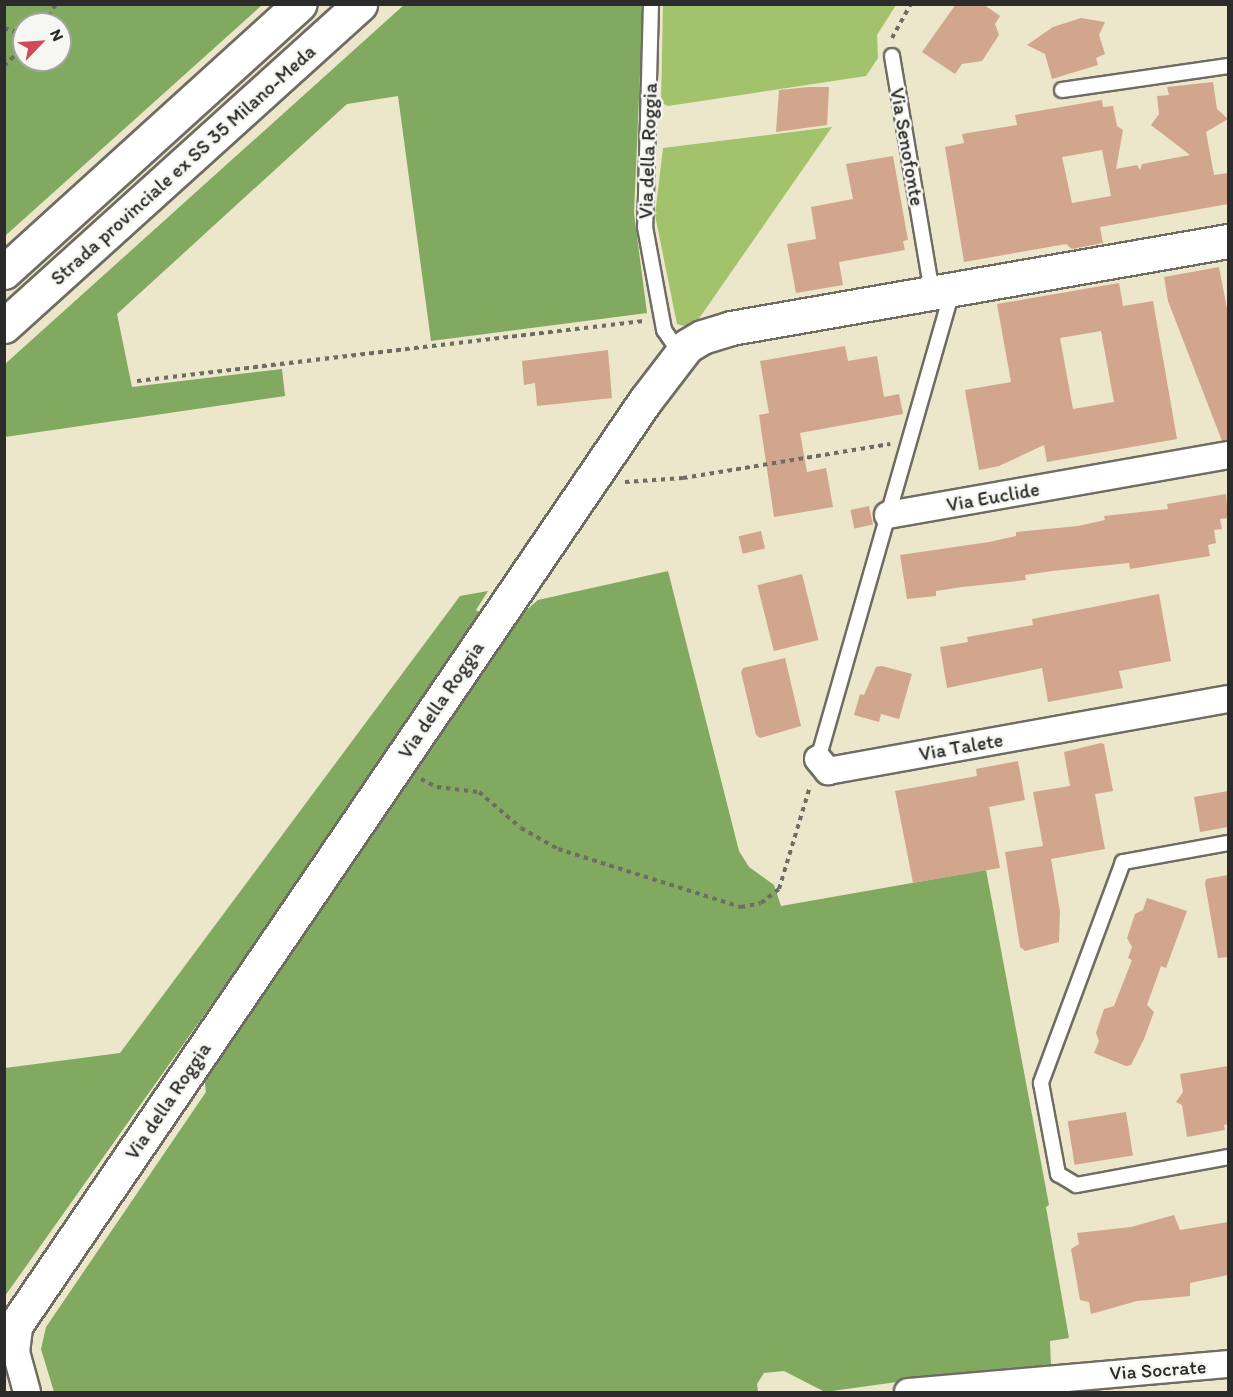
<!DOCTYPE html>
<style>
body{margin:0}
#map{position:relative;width:1233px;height:1397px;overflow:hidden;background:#ece6ca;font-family:Itim,sans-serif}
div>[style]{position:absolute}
.green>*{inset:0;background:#a2c36c}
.forest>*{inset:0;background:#81a960}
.building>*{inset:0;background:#d2a68c;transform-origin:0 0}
.path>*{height:4px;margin-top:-2px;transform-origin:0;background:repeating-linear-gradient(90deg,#6f6c63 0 4.5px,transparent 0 9px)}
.roads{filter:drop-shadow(2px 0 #6f6c63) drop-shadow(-2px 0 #6f6c63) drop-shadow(0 2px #6f6c63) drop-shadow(0 -2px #6f6c63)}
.service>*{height:14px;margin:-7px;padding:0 7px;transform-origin:7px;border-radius:7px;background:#fff}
.minor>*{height:26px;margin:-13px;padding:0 13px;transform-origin:13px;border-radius:13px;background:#fff}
.tertiary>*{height:33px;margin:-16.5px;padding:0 16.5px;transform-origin:16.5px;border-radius:16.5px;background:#fff}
.trunk>*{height:33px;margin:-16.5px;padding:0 16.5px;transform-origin:16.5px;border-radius:16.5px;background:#fff}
span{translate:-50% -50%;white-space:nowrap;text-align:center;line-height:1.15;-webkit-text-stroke:5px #f6f6f2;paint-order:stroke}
.street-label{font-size:20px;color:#2b2b2b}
.frame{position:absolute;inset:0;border:6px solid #2b2b2b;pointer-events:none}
.north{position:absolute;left:12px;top:12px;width:60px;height:60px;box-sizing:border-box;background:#f6f6f2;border:2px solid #a5a5a2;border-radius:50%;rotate:65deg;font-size:16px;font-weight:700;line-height:24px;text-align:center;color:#2b2b2b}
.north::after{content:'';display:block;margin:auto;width:21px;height:27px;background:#d1495b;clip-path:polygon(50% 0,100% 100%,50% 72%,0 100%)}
</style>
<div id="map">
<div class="green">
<div style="clip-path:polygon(663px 5px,663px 4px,896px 5px,877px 35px,878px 58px,866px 76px,668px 106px,661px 103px)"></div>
<div style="clip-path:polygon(832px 127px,698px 320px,684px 326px,677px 324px,655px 215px,663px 148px)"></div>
</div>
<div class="forest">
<div style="clip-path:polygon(evenodd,5px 4px,262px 4px,262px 5px,5px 236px,5px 4px,24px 24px,60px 24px,60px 60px,24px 60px,24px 24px)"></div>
<div style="clip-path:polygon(405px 4px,643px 5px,634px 213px,647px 313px,431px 341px,398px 96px,347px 104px,117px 314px,132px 387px,282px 369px,285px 396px,5px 437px,5px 364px)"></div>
<div style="clip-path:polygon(668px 571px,739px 851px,749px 867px,774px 885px,781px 906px,986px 870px,1049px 1205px,1046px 1207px,1069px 1338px,1050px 1341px,1051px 1366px,961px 1373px,825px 1392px,784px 1371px,764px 1373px,757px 1384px,758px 1392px,54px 1392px,41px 1349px,46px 1327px,206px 1092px,204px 1076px,515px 620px,538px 600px)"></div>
<div style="clip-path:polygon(488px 591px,476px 610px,486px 617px,5px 1296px,5px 1068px,120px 1053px,460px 596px)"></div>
</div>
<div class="building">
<div style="clip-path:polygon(956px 4px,983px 4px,1000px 16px,995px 24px,999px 35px,982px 61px,962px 64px,955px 74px,922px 52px)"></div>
<div style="clip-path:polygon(1081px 18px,1105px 22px,1099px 35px,1105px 54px,1096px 58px,1098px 65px,1052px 79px,1045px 54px,1027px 45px,1053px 27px)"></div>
<div style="clip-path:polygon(evenodd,1213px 82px,1217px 109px,1228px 119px,1206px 132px,1214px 175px,1228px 173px,1228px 204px,1100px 227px,1103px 243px,1072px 249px,1066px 244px,964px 262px,945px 147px,964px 143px,962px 134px,1017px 125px,1015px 115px,1102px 100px,1103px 107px,1113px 106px,1117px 126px,1123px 130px,1116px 169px,1137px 165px,1140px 170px,1142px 164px,1190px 155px,1151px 125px,1159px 114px,1157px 96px,1169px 95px,1167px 87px,1213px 82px,1102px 150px,1111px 196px,1072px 203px,1062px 157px,1102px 150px)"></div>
<div style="clip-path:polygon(809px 87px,829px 87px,827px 125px,776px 132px,779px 90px)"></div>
<div style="clip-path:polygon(893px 156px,908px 240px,903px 241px,905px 250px,839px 262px,843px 285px,796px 293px,787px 244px,816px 239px,811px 207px,853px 199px,846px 164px)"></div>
<div style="clip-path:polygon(1219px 267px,1228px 314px,1228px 440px,1222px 441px,1168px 301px,1164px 277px)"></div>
<div style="clip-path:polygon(evenodd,1119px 283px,1123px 306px,1153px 301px,1177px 439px,1047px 462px,1044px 445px,999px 466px,979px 470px,965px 390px,1011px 382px,997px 304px,1119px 283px,1101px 331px,1114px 402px,1073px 409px,1060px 338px,1101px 331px)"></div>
<div style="clip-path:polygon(845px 346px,848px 361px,877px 356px,884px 397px,899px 394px,903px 414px,800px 433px,807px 472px,826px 468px,833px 507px,774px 517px,759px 415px,769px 413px,760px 361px)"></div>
<div style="clip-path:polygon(608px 350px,612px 398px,537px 406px,535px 383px,524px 385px,522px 361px)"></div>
<div style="clip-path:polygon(1226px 494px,1228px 518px,1220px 519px,1222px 529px,1214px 530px,1216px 543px,1208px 545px,1210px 556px,1130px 569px,1129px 563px,1052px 571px,1025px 575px,1026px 580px,962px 587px,936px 591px,936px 596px,907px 599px,900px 555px,989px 542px,1016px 536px,1016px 532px,1078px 526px,1105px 520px,1104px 516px,1168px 509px,1167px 504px)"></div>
<div style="left:869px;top:506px;width:19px;height:19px;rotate:78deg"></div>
<div style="left:761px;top:531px;width:18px;height:23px;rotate:77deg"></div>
<div style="left:802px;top:574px;width:68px;height:46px;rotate:76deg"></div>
<div style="clip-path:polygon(1159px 594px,1171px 661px,1119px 671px,1123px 688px,1048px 702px,1042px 668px,947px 688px,940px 647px,968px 642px,967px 637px,1033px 625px,1032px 619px)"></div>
<div style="clip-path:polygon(785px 658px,801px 726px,760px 738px,756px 735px,741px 672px,743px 668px)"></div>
<div style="clip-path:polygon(882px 666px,912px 674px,899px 719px,881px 714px,879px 722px,854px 715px,860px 694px,864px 695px,876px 667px)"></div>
<div style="clip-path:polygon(1101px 743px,1104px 744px,1113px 791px,1095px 794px,1105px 849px,1051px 859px,1060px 912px,1059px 942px,1025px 951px,1020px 947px,1005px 852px,1043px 846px,1033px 792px,1070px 786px,1064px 752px)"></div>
<div style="clip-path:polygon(1018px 761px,1025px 800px,989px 807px,1000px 868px,913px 883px,895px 791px,977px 776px,976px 769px)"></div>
<div style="clip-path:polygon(1228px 791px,1228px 827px,1200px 832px,1194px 797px)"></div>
<div style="clip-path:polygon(1228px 875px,1228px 957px,1218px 958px,1205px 884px,1206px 879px)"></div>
<div style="clip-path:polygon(1147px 898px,1187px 911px,1166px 968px,1161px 966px,1147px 1005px,1154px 1012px,1144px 1039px,1131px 1065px,1126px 1066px,1094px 1053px,1099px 1041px,1096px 1033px,1104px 1009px,1114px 1006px,1132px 960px,1128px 958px,1132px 947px,1127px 938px,1135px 914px,1143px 910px)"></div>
<div style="clip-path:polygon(1228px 1066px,1228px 1124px,1224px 1125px,1225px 1130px,1187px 1137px,1182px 1105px,1176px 1102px,1183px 1092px,1180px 1074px)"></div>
<div style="left:1126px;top:1112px;width:44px;height:59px;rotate:81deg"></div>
<div style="clip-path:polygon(1174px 1215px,1180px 1230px,1228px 1222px,1228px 1275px,1190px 1283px,1190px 1296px,1137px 1301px,1091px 1314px,1089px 1302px,1080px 1300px,1071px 1249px,1079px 1244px,1077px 1233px,1131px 1227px)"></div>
</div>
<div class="path">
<div style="left:44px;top:24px;width:23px;rotate:-59deg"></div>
<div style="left:4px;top:28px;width:21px;rotate:17deg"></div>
<div style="left:892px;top:38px;width:39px;rotate:-61deg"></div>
<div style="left:4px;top:66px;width:28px;rotate:-45deg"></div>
<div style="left:137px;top:381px;width:510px;rotate:-6.76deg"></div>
<div style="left:625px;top:482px;width:58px;rotate:-3.9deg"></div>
<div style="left:683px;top:478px;width:210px;rotate:-9.3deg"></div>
<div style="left:421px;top:779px;width:18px;rotate:27deg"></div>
<div style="left:437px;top:787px;width:42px;rotate:6.8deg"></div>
<div style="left:479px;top:792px;width:55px;rotate:40.6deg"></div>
<div style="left:521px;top:828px;width:43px;rotate:29.6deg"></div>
<div style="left:558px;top:849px;width:192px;rotate:17.6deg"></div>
<div style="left:741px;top:907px;width:20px;rotate:-11deg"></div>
<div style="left:761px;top:903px;width:23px;rotate:-38deg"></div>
<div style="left:779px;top:889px;width:108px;rotate:-73.2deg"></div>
</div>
<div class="roads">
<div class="service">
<div style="left:651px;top:4px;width:223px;rotate:91.5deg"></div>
<div style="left:645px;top:227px;width:105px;rotate:79.5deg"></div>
<div style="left:664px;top:330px;width:28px;rotate:55deg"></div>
<div style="left:892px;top:56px;width:240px;rotate:80.4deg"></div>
<div style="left:1062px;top:90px;width:168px;rotate:-8.2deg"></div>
<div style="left:818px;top:759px;width:487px;rotate:-74deg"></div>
<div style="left:1228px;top:843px;width:107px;rotate:169.7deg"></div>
<div style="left:1123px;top:862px;width:236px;rotate:110.4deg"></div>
<div style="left:1041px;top:1083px;width:93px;rotate:79.4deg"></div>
<div style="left:1058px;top:1174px;width:21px;rotate:31deg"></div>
<div style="left:1076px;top:1185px;width:155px;rotate:-10.4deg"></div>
</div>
<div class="minor">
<div style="left:888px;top:515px;width:345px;rotate:-10deg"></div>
<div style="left:818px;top:759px;width:16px;rotate:50deg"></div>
<div style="left:828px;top:771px;width:406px;rotate:-10.2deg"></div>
<div style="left:20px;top:1320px;width:32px;rotate:97deg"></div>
<div style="left:16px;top:1352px;width:41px;rotate:74.6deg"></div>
<div style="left:908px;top:1392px;width:321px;rotate:-5deg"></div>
</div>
<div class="tertiary">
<div style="left:4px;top:1342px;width:1139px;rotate:-55.74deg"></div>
<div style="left:645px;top:401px;width:69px;rotate:-52.6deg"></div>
<div style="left:687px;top:346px;width:17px;rotate:-31deg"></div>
<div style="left:702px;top:337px;width:30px;rotate:-17deg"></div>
<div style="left:731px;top:328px;width:505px;rotate:-9.93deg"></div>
</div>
<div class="trunk">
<div style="left:4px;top:272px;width:399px;rotate:-42.2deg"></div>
<div style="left:4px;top:326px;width:480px;rotate:-42.1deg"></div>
</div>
</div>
<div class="street-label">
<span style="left:907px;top:147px;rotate:80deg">Via Senofonte</span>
<span style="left:648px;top:151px;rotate:-88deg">Via della Roggia</span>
<span style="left:183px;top:165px;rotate:-42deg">Strada provinciale ex SS 35 Milano-Meda</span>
<span style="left:993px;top:497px;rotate:-10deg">Via Euclide</span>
<span style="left:441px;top:700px;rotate:-56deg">Via della Roggia</span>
<span style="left:961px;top:747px;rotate:-10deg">Via Talete</span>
<span style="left:168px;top:1101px;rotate:-56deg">Via della Roggia</span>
<span style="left:1158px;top:1370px;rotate:-4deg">Via Socrate</span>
</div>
<div class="frame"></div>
<div class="north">N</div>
</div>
